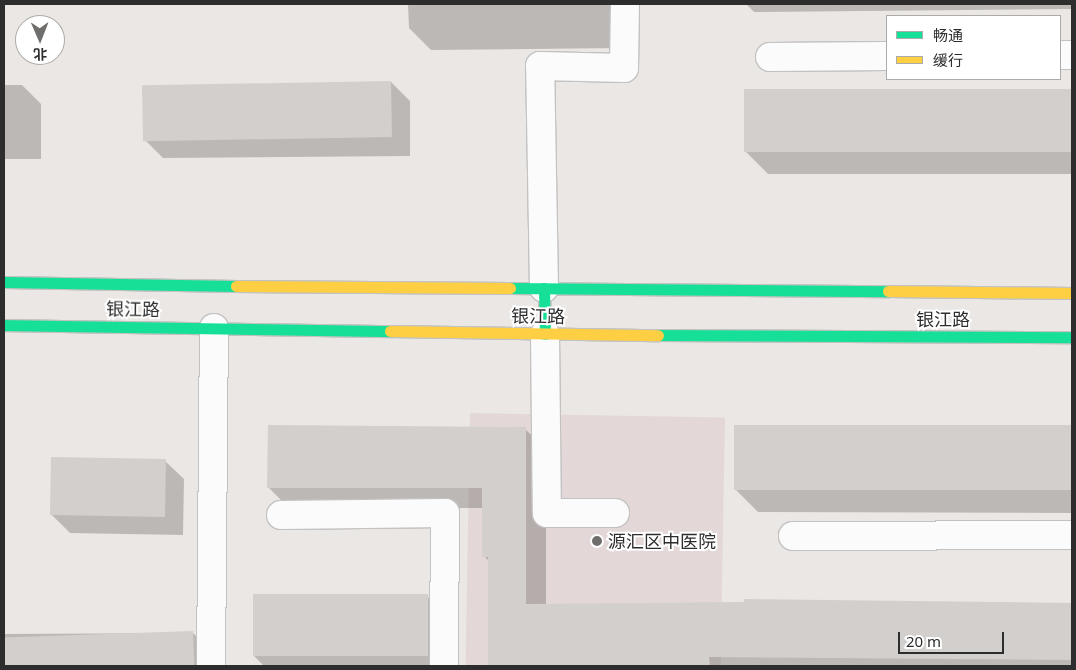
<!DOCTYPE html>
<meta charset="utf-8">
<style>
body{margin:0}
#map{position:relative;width:1076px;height:670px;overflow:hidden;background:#eae7e4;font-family:"Noto Sans","Noto Sans SC",sans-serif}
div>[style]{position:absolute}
.medical>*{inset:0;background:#e3d8d7;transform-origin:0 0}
.shadow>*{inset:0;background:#0003}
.building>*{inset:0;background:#d2cfcd;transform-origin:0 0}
.roads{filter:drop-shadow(1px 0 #c3c2c2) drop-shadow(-1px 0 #c3c2c2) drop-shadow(0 1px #c3c2c2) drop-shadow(0 -1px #c3c2c2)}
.street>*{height:28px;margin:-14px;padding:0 14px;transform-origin:14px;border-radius:14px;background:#fcfbfb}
.fast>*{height:11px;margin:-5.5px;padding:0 5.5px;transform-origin:5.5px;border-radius:5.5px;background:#16e098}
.slow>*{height:11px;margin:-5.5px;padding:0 5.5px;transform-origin:5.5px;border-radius:5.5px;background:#ffcf43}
.dots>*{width:14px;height:14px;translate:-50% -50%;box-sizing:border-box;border:2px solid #fff;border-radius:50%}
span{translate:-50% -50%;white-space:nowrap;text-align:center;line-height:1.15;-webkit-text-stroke:4px #fff;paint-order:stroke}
.street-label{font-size:18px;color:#2d2d2d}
.poi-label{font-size:18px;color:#2d2d2d}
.left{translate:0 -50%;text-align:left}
.frame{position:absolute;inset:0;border:5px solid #2d2d2d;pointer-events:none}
.legend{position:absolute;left:886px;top:15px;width:175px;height:65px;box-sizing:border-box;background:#fff;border:1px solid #ababab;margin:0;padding:6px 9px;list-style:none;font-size:15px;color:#2d2d2d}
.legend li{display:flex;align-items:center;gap:10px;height:25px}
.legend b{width:25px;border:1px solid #ababab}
.north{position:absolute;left:15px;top:15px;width:50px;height:50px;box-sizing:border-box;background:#fff;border:1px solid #ababab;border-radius:50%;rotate:179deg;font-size:14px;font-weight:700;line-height:20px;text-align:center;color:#2d2d2d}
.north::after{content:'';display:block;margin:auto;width:18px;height:22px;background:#6f6e6d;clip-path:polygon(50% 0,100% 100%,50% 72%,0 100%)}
.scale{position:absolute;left:898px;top:632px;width:106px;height:22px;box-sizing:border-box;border:2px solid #2d2d2d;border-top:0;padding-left:6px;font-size:15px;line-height:18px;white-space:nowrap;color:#2d2d2d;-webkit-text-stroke:4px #fff;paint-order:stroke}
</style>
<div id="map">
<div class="medical">
<div style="left:470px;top:413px;width:255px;height:253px;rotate:1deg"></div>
</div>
<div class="shadow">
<div style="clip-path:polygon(408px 4px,621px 4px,622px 48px,431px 50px,409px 28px)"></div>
<div style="clip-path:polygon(746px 4px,1072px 4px,1072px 9px,754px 12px)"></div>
<div style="clip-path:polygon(391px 82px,410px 101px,410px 156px,163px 158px,144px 139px)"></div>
<div style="clip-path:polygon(4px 85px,22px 85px,41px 104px,41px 159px,4px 159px)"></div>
<div style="clip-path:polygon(1072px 90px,1072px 174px,768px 174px,746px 152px,745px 91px)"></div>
<div style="clip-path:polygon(1071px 426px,1072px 513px,758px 512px,736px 490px)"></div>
<div style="clip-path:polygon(525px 429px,546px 449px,546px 605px,745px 603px,745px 601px,1072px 604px,1072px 666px,489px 666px,489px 561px,484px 556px,484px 508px,289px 508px,268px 487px)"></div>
<div style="clip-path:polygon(165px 461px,184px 479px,183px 535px,70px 533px,52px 515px)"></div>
<div style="clip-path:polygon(427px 596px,446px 614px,446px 666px,264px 666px,254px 656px)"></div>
<div style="clip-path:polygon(193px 633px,211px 651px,212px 666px,4px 666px,4px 634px)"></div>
</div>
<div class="building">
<div style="left:391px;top:81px;width:56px;height:249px;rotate:89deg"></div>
<div style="left:1072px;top:89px;width:63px;height:328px;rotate:90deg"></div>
<div style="clip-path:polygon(268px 425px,526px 427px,526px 604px,744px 602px,744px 599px,1072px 603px,1072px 660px,709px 657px,710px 666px,488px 666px,488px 557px,482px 557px,482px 488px,267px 488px)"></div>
<div style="left:734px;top:425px;width:338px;height:65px"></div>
<div style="left:51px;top:457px;width:115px;height:58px;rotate:1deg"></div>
<div style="left:253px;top:594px;width:175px;height:62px"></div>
<div style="left:193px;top:631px;width:35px;height:189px;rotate:88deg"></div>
</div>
<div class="roads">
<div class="street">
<div style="left:1060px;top:55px;width:12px"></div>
<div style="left:770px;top:57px;width:117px;rotate:-0.5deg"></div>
<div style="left:544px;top:288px;width:222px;rotate:-91deg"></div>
<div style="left:540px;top:66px;width:84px;rotate:1.4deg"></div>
<div style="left:624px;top:68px;width:64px;rotate:-89.1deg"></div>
<div style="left:545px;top:334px;width:179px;rotate:89.4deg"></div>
<div style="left:547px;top:513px;width:68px"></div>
<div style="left:281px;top:515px;width:164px;rotate:-0.7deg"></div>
<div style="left:445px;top:513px;width:153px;rotate:90.4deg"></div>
<div style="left:793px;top:536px;width:279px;rotate:-0.2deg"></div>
<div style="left:211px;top:666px;width:338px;rotate:-89.5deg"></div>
</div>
<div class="fast">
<div style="left:4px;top:282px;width:232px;rotate:1deg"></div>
<div style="left:510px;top:288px;width:378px;rotate:0.5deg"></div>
<div style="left:544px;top:288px;width:46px;rotate:88.8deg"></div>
<div style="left:4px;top:325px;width:386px;rotate:0.9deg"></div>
<div style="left:658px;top:335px;width:414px;rotate:0.3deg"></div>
</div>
<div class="slow">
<div style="left:236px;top:286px;width:274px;rotate:0.4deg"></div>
<div style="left:888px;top:291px;width:184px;rotate:0.6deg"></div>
<div style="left:390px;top:331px;width:268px;rotate:0.9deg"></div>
</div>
</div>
<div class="dots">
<div style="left:597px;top:541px;background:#6f6e6d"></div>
</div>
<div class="street-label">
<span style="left:133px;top:309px;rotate:1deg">银江路</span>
<span style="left:538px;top:316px;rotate:1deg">银江路</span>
<span style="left:943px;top:319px">银江路</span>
</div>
<div class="poi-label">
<span class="left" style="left:608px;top:541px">源汇区中医院</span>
</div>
<div class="frame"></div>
<ul class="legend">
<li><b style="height:6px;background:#16e098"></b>畅通</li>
<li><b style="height:6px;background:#ffcf43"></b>缓行</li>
</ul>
<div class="north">北</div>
<div class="scale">20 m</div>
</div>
